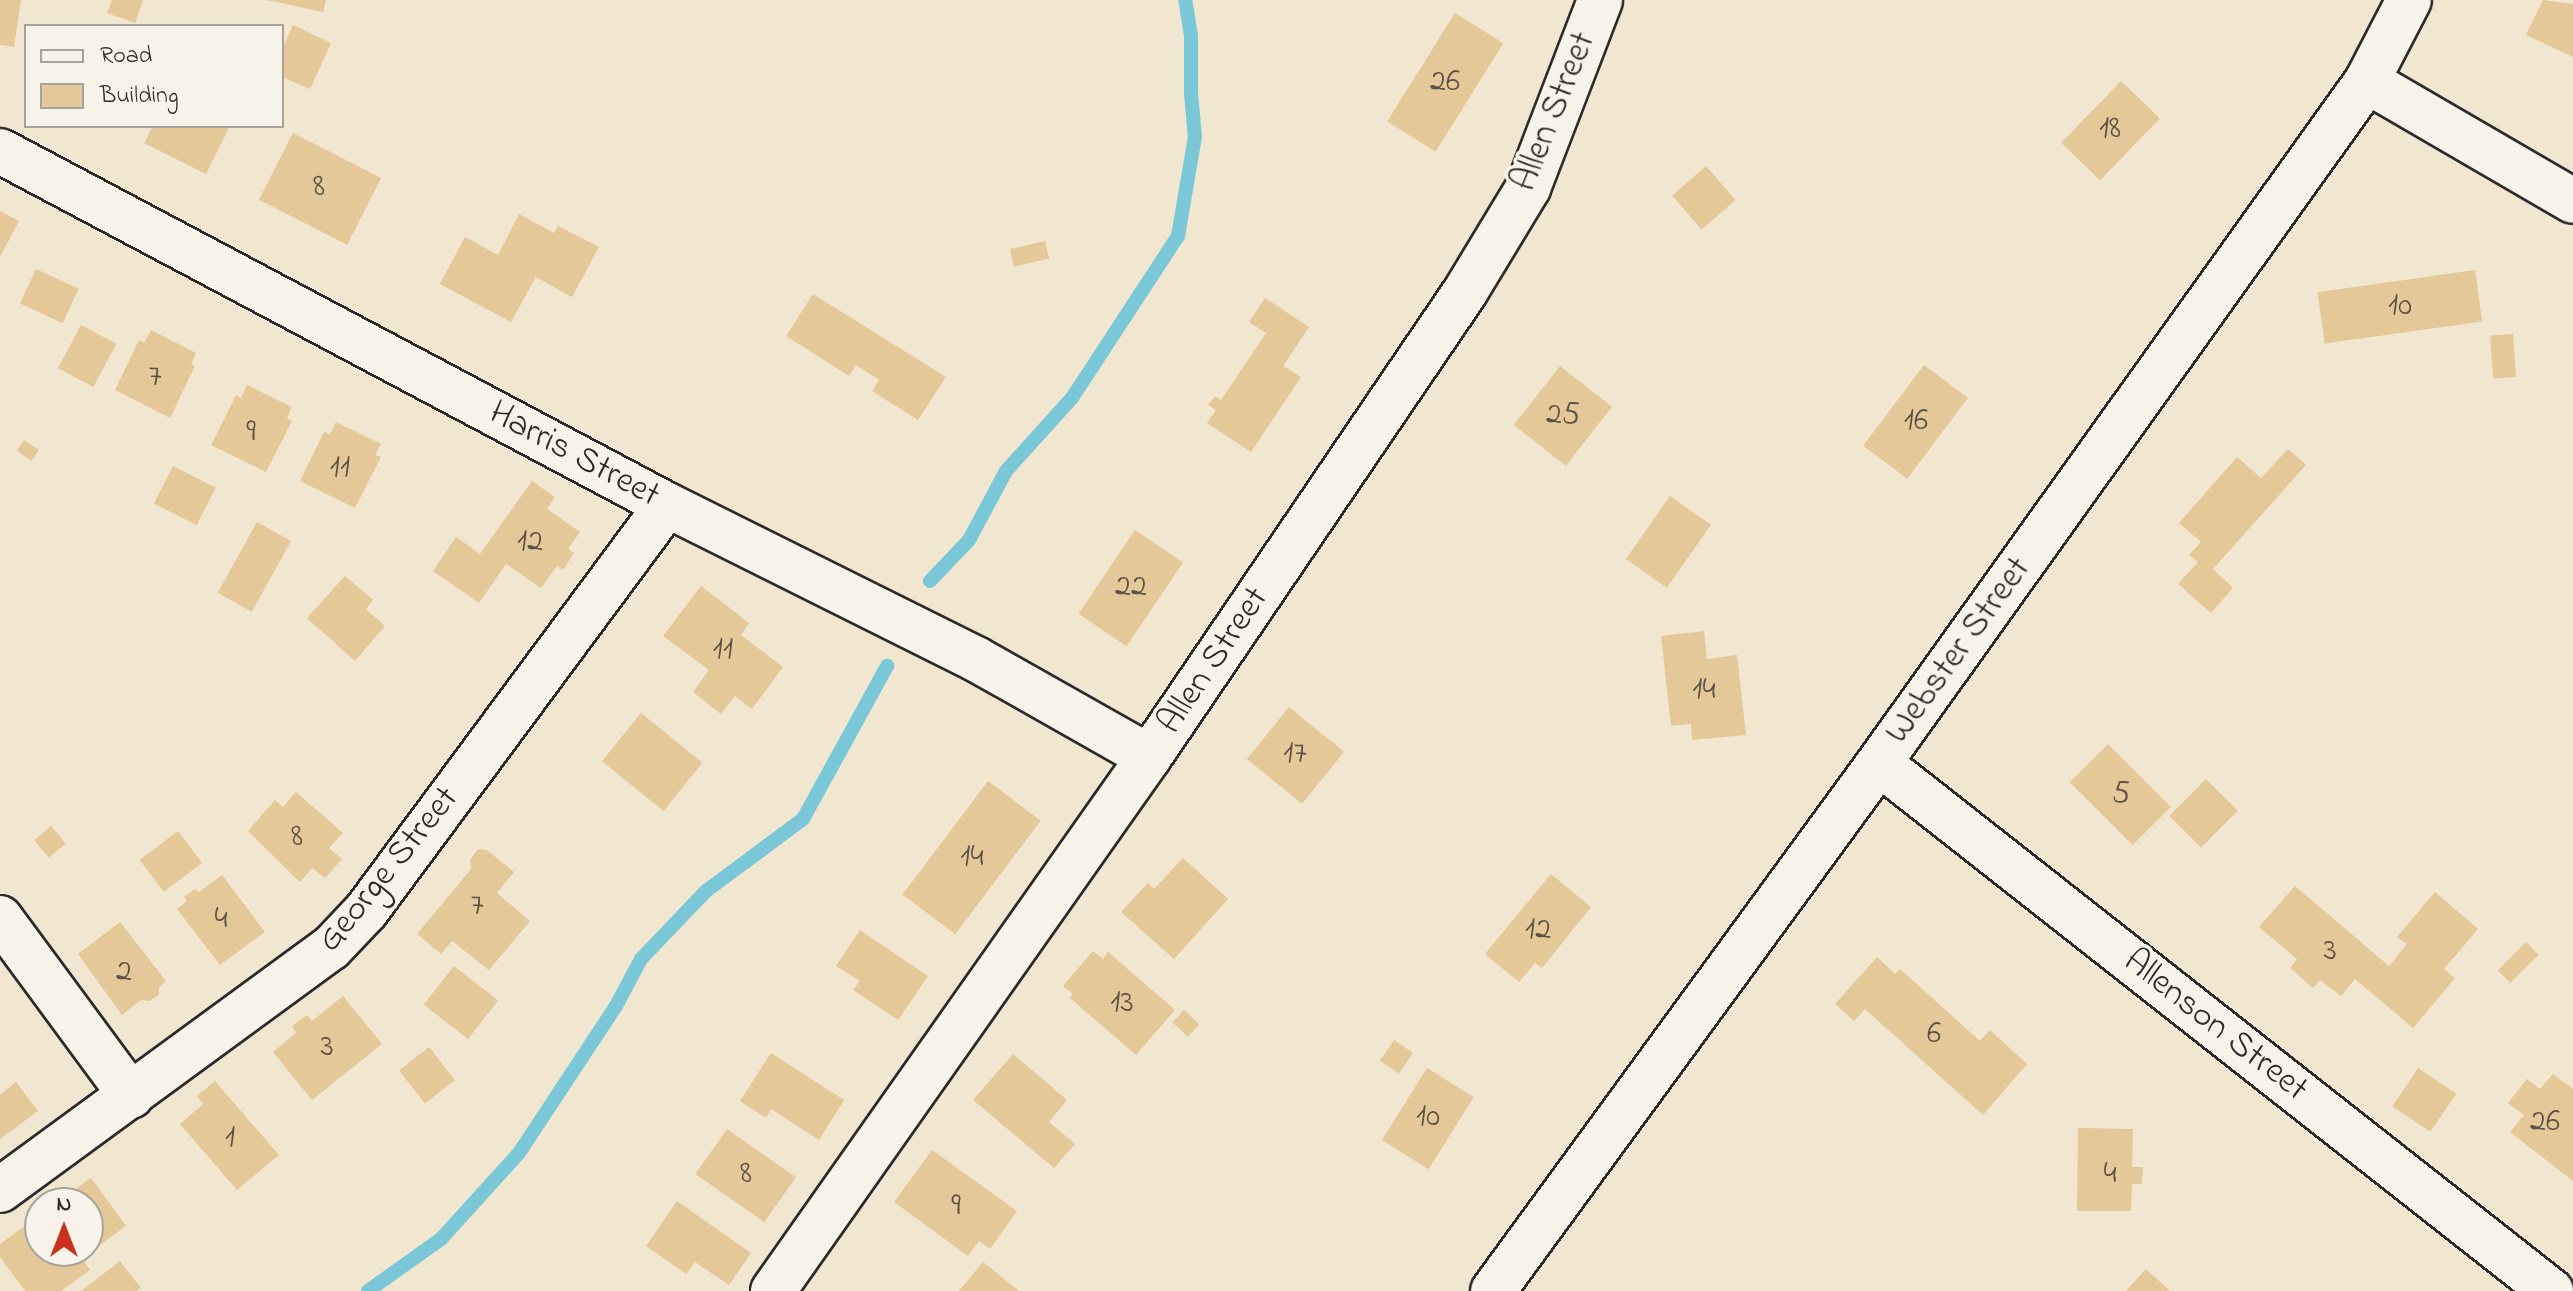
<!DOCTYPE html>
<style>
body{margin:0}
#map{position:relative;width:2573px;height:1291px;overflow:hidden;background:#f1e6d0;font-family:"Indie Flower",sans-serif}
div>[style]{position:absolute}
.stream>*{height:14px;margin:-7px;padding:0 7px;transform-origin:7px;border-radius:7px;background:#79c7d7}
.building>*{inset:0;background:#e4c898;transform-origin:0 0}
.roads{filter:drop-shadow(2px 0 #2b2b2b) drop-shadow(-2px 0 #2b2b2b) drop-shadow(0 2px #2b2b2b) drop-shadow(0 -2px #2b2b2b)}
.minor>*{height:44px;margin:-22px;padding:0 22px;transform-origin:22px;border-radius:22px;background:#f7f3e8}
span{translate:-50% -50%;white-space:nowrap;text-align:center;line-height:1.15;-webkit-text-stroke:7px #f7f3e8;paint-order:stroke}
.number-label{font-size:32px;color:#595246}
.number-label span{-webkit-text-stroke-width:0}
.street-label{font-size:36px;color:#2b2b2b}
.legend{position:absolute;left:24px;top:24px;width:260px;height:104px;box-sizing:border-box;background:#f7f3e8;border:2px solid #a5a39c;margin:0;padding:10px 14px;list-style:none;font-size:24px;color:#2b2b2b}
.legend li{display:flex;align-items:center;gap:16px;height:40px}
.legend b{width:40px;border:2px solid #a5a39c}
.north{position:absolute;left:24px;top:1187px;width:80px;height:80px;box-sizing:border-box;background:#f7f3e8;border:2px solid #a5a39c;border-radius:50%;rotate:0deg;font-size:22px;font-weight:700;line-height:32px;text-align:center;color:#2b2b2b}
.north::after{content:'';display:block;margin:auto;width:28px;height:36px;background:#c8321e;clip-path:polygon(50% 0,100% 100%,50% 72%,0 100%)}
</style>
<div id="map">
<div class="stream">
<div style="left:930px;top:581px;width:57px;rotate:-46.4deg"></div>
<div style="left:969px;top:540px;width:78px;rotate:-61.8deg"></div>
<div style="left:1006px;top:471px;width:98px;rotate:-47.9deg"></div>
<div style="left:1072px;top:398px;width:194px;rotate:-56.8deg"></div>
<div style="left:1178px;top:236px;width:100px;rotate:-80.3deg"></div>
<div style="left:1195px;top:137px;width:43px;rotate:-95.3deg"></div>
<div style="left:1191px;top:94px;width:58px;rotate:-90deg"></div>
<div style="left:1191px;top:36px;width:36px;rotate:-99deg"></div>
<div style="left:368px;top:1291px;width:90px;rotate:-35.5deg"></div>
<div style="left:441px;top:1239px;width:116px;rotate:-47.8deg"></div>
<div style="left:519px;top:1153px;width:176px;rotate:-56.6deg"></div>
<div style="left:616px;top:1006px;width:53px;rotate:-62deg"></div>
<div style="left:641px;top:959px;width:94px;rotate:-46.3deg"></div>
<div style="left:706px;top:891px;width:121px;rotate:-36.6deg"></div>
<div style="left:803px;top:819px;width:175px;rotate:-61.2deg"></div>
</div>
<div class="building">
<div style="clip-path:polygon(0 0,21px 0,14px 47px,0 45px)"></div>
<div style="clip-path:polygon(112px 0,143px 0,135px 23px,107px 13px)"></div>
<div style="clip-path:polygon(267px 0,326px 0,323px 12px)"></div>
<div style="clip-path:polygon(2543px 0,2573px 4px,2573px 57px,2526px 35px)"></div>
<div style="left:1455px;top:13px;width:57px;height:128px;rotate:32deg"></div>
<div style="clip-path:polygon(293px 25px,331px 43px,310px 89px,282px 77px,282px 49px)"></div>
<div style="left:2121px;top:81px;width:54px;height:86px;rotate:44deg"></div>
<div style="clip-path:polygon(153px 126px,230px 126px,206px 174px,144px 143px)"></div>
<div style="left:293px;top:133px;width:99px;height:75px;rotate:27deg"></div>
<div style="left:1706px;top:166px;width:45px;height:45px;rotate:49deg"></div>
<div style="clip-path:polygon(0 211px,19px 221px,0 257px)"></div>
<div style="clip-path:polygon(519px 214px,554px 233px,558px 226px,599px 247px,572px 297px,536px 277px,511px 322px,440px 284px,465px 237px,498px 255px)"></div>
<div style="left:1045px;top:241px;width:18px;height:36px;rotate:77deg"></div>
<div style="left:36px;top:269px;width:47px;height:38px;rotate:25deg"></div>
<div style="left:2475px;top:270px;width:52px;height:159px;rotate:82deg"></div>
<div style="clip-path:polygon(813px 294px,946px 377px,918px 420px,872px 391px,879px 380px,856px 365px,849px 376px,786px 336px)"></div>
<div style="clip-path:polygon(1265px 298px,1309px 327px,1283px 366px,1301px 377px,1251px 452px,1207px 423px,1216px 410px,1208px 405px,1215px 396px,1221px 400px,1266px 333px,1249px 322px)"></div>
<div style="left:81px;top:325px;width:40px;height:49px;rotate:28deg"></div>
<div style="clip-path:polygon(151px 330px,196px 353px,191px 364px,195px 366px,170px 418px,115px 390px,139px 340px,144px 343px)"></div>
<div style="left:2513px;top:334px;width:43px;height:23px;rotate:86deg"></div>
<div style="left:1924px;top:365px;width:55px;height:101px;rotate:37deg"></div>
<div style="left:1560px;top:366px;width:66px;height:75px;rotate:38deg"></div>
<div style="clip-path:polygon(247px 385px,292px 407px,287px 418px,292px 421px,266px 472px,211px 445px,236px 395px,241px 398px)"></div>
<div style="clip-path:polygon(336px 422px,381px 444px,375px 455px,381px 457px,355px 508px,300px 481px,324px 432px,330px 434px)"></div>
<div style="left:24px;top:440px;width:18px;height:13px;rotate:34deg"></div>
<div style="clip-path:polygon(2288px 449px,2306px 465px,2213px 569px,2233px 588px,2211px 613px,2178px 584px,2198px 562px,2189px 555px,2201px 542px,2179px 523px,2237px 457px,2261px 478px)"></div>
<div style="left:173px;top:466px;width:48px;height:42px;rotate:27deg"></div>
<div style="clip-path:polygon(532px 481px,555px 497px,547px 509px,580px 532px,568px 549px,574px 553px,563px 570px,557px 566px,541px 588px,506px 564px,479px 603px,433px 571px,456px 537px,480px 554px)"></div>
<div style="left:1670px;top:496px;width:50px;height:77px;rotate:35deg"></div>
<div style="left:257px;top:522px;width:39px;height:81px;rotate:29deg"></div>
<div style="left:1135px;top:530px;width:58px;height:101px;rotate:34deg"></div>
<div style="clip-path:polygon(345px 576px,373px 600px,366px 609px,385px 626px,355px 661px,307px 618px)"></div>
<div style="clip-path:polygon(701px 586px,749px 623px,741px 635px,783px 667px,752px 709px,735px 696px,721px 714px,693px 692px,709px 670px,663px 636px)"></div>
<div style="clip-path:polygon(1704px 631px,1707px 659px,1737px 655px,1746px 735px,1692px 740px,1691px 724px,1671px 726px,1661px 636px)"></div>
<div style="left:1289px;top:707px;width:71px;height:67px;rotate:39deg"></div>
<div style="left:641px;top:713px;width:79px;height:62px;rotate:39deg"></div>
<div style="left:2108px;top:744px;width:89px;height:54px;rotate:45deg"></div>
<div style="left:2206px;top:779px;width:45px;height:52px;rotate:45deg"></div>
<div style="left:988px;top:781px;width:66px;height:142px;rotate:37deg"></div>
<div style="clip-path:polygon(296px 792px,343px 833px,329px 848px,342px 859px,325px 878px,312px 868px,300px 882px,248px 831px,275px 800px,283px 807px)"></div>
<div style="left:51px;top:826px;width:23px;height:22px;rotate:50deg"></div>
<div style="left:178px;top:831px;width:40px;height:48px;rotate:53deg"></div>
<div style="clip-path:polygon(478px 849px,487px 850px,514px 872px,497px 893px,530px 921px,489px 970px,452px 941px,441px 954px,417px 934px,471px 869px,470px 860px)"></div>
<div style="clip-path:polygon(1183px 858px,1228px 899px,1174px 959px,1121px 912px,1148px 883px,1154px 889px)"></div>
<div style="clip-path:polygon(1551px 874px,1591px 907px,1542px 968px,1535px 963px,1519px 982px,1485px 954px)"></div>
<div style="clip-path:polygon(222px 875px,265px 932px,220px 965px,177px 909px,187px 901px,184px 897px,195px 889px,199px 892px)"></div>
<div style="clip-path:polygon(2295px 886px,2389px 966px,2407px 944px,2397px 937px,2435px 892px,2478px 929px,2444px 969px,2455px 978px,2413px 1028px,2355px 979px,2341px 996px,2320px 980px,2313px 988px,2290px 968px,2297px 959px,2259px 927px)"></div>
<div style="clip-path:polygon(120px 922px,166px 981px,159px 987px,159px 995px,149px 1001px,141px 1000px,122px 1015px,78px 954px)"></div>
<div style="clip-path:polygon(860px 930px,928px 976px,898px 1020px,853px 990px,860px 981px,836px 966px)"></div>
<div style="left:2526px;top:942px;width:18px;height:40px;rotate:45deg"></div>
<div style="clip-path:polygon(1093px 951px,1103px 959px,1108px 952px,1175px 1010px,1136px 1055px,1070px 998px,1073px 994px,1063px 986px)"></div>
<div style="clip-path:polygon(1877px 957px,1895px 974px,1900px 969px,1980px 1041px,1990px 1030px,2027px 1064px,1983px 1115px,1865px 1009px,1854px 1021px,1835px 1004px)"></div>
<div style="left:454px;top:966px;width:56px;height:49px;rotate:38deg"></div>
<div style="clip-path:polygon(343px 996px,382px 1044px,312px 1100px,273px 1052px,296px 1033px,292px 1026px,307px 1015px,312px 1021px)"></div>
<div style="left:1184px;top:1010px;width:21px;height:17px;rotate:43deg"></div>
<div style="left:1394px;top:1040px;width:23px;height:25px;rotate:34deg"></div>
<div style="left:429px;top:1047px;width:42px;height:38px;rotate:52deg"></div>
<div style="clip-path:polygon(771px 1053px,844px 1100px,819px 1140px,771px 1109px,766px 1118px,740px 1101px)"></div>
<div style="clip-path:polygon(1013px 1054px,1067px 1100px,1049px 1122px,1075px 1144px,1054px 1168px,973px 1100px)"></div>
<div style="left:1427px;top:1068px;width:55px;height:85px;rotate:32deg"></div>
<div style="left:2418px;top:1068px;width:46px;height:46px;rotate:34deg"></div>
<div style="clip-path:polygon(2553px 1074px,2573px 1089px,2573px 1181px,2510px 1132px,2524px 1115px,2508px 1103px,2527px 1079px,2540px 1089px)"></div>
<div style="clip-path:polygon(215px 1081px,279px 1155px,237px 1190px,180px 1124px,203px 1104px,197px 1096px)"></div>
<div style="clip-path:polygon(16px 1082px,38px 1111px,0 1139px,0 1095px)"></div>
<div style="clip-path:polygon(2078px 1128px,2133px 1129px,2132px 1167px,2143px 1167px,2142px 1184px,2132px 1184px,2131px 1211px,2077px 1211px)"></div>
<div style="left:727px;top:1129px;width:84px;height:55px;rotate:35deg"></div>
<div style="clip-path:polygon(932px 1150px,1017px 1211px,990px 1249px,979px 1241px,968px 1256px,894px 1202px)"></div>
<div style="clip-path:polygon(91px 1178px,126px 1226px,82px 1258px,90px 1270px,61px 1291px,25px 1291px,0 1257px,0 1244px,40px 1215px,40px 1251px,88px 1251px,88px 1203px,56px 1203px)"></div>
<div style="clip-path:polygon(677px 1201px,751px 1253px,729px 1285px,695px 1262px,686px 1274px,646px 1246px)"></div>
<div style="clip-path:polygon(120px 1261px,141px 1288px,137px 1291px,81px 1291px)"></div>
<div style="clip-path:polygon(983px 1262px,1019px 1291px,959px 1291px)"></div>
<div style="clip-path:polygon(2146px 1269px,2170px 1291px,2126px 1291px)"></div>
</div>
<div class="roads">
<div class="minor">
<div style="left:2367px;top:81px;width:238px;rotate:30.2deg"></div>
<div style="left:0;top:151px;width:755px;rotate:27.96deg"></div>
<div style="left:667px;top:505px;width:345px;rotate:26.5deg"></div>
<div style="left:976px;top:659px;width:199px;rotate:29.5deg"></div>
<div style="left:1879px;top:763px;width:855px;rotate:38.16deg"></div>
<div style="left:0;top:918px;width:221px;rotate:53.6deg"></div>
<div style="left:0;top:1190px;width:410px;rotate:-36.2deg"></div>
<div style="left:331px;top:948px;width:51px;rotate:-46.6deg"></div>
<div style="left:366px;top:911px;width:505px;rotate:-53.45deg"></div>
<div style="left:773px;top:1291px;width:653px;rotate:-54.85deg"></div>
<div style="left:1149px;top:757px;width:562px;rotate:-55.8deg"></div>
<div style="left:1465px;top:292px;width:122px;rotate:-58.8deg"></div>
<div style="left:1528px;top:188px;width:201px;rotate:-69deg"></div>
<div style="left:1493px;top:1291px;width:654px;rotate:-53.83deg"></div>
<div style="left:1879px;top:763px;width:839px;rotate:-54.41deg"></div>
<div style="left:2367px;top:81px;width:91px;rotate:-62.6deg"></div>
</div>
</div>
<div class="number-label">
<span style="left:1445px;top:83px">26</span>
<span style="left:2110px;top:130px">18</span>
<span style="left:319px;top:188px">8</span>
<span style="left:2400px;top:307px">10</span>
<span style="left:155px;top:378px">7</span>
<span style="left:1563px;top:416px">25</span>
<span style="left:1916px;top:422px">16</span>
<span style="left:251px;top:433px">9</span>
<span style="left:340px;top:469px">11</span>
<span style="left:530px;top:543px">12</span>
<span style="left:1131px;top:588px">22</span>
<span style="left:723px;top:651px">11</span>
<span style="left:1704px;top:691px">14</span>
<span style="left:1295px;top:755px">17</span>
<span style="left:2121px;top:795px">5</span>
<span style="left:297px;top:838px">8</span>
<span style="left:972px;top:858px">14</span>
<span style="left:477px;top:907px">7</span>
<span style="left:221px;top:920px">4</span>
<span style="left:1538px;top:931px">12</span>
<span style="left:2330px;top:952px">3</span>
<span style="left:124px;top:973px">2</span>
<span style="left:1122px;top:1004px">13</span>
<span style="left:1934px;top:1035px">6</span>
<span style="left:327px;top:1048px">3</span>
<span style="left:1428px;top:1118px">10</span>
<span style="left:2545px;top:1123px">26</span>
<span style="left:230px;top:1139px">1</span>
<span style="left:746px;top:1175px">8</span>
<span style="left:2110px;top:1175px">4</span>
<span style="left:956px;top:1207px">9</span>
</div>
<div class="street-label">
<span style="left:1555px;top:112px;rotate:-68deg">Allen Street</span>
<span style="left:574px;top:455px;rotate:28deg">Harris Street</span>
<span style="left:1959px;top:651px;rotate:-54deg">Webster Street</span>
<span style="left:1214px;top:661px;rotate:-56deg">Allen Street</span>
<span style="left:389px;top:870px;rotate:-51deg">George Street</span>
<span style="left:2215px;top:1026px;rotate:38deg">Allenson Street</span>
</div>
<ul class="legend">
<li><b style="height:10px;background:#f7f3e8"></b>Road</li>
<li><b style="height:22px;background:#e4c898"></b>Building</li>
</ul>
<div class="north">N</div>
</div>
